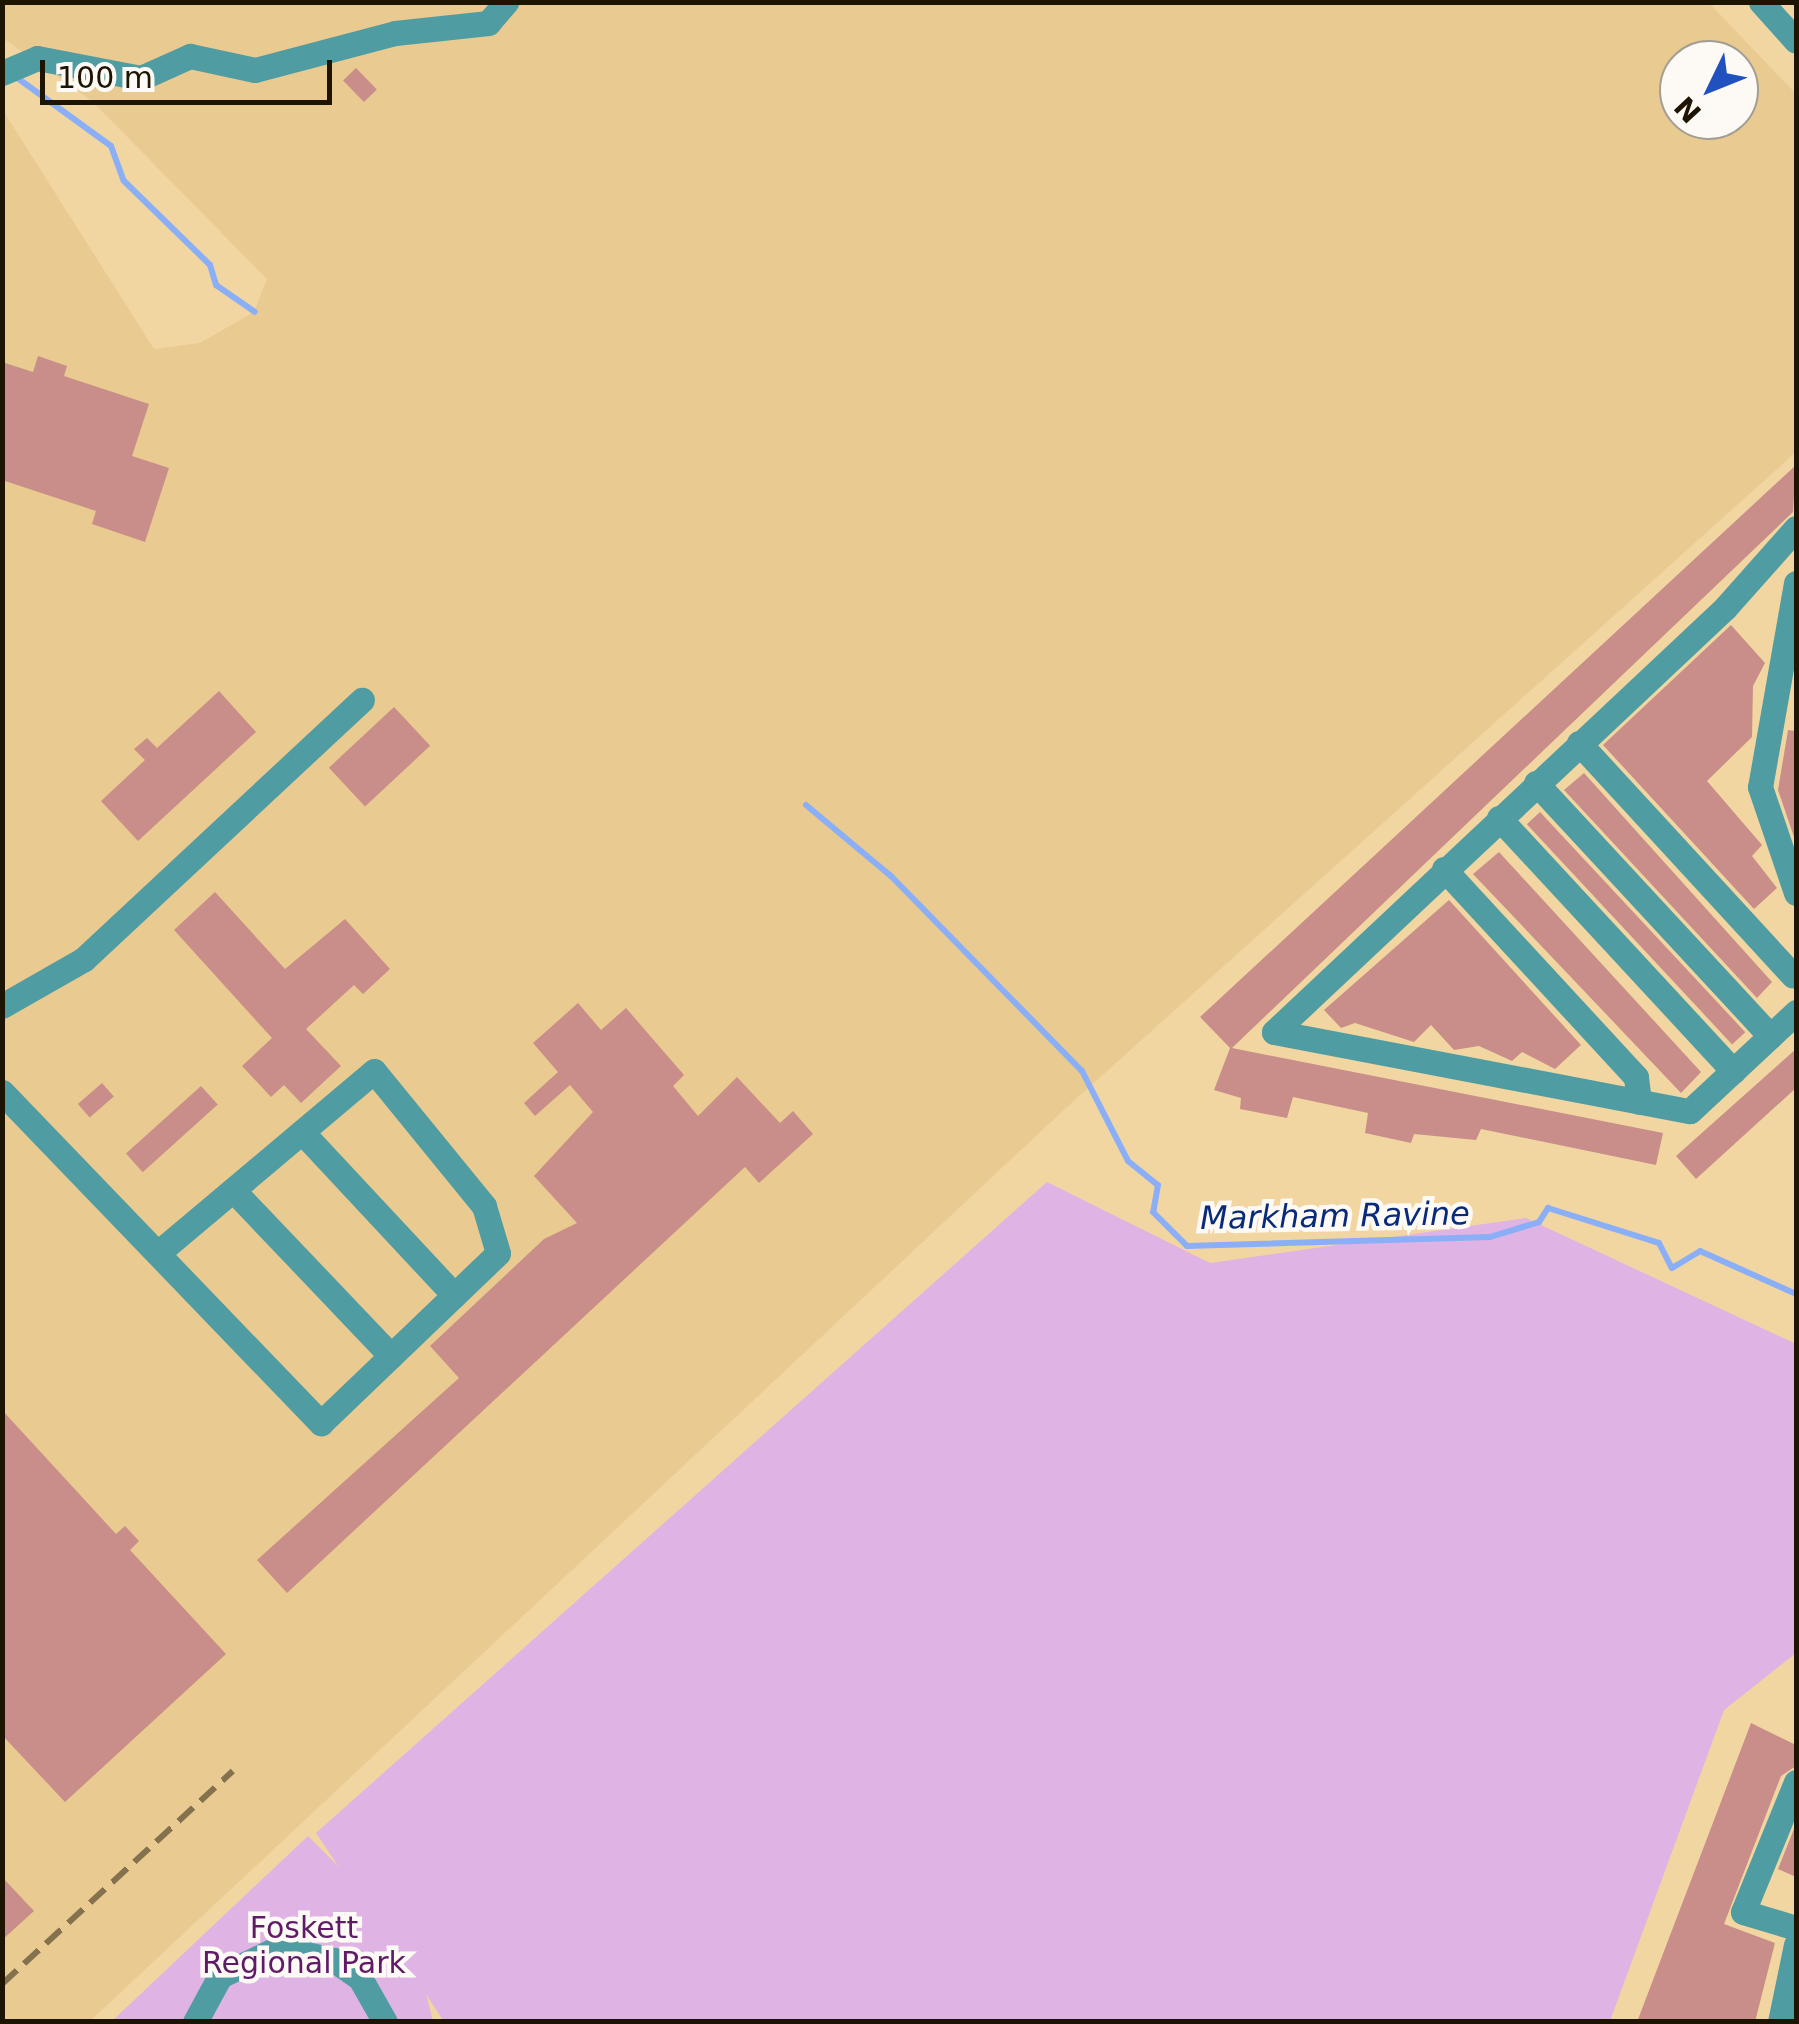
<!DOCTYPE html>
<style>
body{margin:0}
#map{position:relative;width:1799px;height:2024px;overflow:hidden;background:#f1d6a2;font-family:"DejaVu Sans",sans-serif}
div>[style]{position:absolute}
.built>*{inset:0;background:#e9ca90}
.green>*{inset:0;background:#dfb3e4}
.stream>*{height:6px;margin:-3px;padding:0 3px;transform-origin:3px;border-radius:3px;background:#8baff7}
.building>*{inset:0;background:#c98e8a;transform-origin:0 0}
.minor>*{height:25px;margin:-12.5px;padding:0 12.5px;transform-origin:12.5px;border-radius:12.5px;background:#4f9ca3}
.rail>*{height:6px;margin-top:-3px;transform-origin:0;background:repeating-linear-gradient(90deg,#84724f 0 20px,transparent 0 30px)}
span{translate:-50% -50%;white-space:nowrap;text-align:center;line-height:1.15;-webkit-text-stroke:9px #fdfaf5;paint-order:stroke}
.park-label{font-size:30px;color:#5f1a68}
.water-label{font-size:32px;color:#082a7a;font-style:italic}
.frame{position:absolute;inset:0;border:5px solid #1d1402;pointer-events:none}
.north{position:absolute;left:1659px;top:40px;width:100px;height:100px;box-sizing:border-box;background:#fdfaf5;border:2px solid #a39e94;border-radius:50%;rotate:227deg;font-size:28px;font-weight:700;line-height:40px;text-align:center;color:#1d1402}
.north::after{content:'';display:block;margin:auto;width:35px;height:45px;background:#2151bf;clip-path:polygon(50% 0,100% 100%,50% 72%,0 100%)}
.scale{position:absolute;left:40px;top:60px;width:292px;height:45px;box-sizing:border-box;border:5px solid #1d1402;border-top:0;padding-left:12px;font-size:30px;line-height:35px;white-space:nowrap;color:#1d1402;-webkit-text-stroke:8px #fdfaf5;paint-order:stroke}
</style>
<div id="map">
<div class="built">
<div style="clip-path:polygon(evenodd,3px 3px,1709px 3px,1796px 94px,1796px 452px,1067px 1107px,89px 2022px,2px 2021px,2px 109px,154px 349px,200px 343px,254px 312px,267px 279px,92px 101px,3px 38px,3px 3px,1679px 60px,1739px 60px,1739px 120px,1679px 120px,1679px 60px)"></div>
</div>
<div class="green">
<div style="clip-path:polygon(1047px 1182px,1210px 1263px,1526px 1218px,1796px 1344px,1796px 1653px,1724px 1710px,1610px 2021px,444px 2022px,426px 1994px,433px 2021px,111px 2022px,308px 1836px,339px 1867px,316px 1833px)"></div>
</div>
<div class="stream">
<div style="left:16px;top:77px;width:117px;rotate:36deg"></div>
<div style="left:111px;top:146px;width:37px;rotate:70deg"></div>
<div style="left:124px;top:181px;width:120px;rotate:44.3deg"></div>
<div style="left:210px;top:265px;width:21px;rotate:73deg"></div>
<div style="left:216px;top:285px;width:47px;rotate:34.7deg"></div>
<div style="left:806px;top:805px;width:111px;rotate:39.9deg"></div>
<div style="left:891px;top:876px;width:273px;rotate:45.6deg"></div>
<div style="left:1082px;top:1071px;width:101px;rotate:62.9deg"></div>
<div style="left:1128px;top:1161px;width:38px;rotate:39deg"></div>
<div style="left:1158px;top:1185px;width:27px;rotate:100deg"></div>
<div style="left:1153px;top:1212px;width:48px;rotate:45deg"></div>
<div style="left:1187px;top:1246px;width:303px;rotate:-1.7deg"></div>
<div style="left:1490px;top:1237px;width:51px;rotate:-17deg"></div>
<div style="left:1539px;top:1222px;width:17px;rotate:-57deg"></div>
<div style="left:1548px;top:1208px;width:116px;rotate:17.5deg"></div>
<div style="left:1659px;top:1243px;width:28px;rotate:63deg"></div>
<div style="left:1672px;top:1268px;width:33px;rotate:-31deg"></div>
<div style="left:1700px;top:1251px;width:105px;rotate:24.1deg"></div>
</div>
<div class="building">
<div style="left:356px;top:68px;width:30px;height:18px;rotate:46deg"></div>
<div style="clip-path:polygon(38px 356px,67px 366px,64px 376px,149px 404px,132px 456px,169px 468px,145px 542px,92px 524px,96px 511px,2px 480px,2px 362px,33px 372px)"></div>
<div style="clip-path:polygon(1796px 465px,1793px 512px,1232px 1048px,1663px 1133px,1656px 1165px,1481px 1129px,1476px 1140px,1414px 1134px,1411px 1143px,1365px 1133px,1368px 1113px,1293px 1097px,1287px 1118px,1240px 1109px,1241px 1098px,1214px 1090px,1230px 1048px,1200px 1017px)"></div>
<div style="clip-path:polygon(1731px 625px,1765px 663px,1753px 686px,1752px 737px,1707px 781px,1762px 845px,1752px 856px,1777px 888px,1754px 909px,1603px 745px)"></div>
<div style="clip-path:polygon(219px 691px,256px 732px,138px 841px,101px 801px,145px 760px,134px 749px,147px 738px,157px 748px)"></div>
<div style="left:394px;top:707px;width:53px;height:89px;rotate:47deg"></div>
<div style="clip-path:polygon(1788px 730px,1796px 731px,1795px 840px,1778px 790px)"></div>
<div style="clip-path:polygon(1584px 773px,1772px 982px,1757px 998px,1564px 790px)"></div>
<div style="left:1540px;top:812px;width:301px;height:18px;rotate:47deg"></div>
<div style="clip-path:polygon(1499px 852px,1701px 1072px,1681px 1093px,1473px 874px)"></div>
<div style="clip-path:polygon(215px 892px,285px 969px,345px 919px,390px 969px,363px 994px,354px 985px,306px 1029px,341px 1066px,301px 1103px,284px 1085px,271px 1097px,242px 1066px,272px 1038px,174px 930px)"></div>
<div style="clip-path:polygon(1449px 900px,1581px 1045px,1555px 1069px,1522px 1052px,1512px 1061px,1479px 1046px,1454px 1050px,1431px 1025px,1414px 1042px,1355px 1023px,1341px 1028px,1324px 1010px)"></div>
<div style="clip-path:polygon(578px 1003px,601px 1030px,626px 1008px,684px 1075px,673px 1086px,698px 1116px,737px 1077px,780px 1123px,793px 1111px,813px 1134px,759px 1183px,745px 1167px,287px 1593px,257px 1560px,459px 1378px,430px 1346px,544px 1239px,577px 1223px,534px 1176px,593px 1112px,570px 1085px,535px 1116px,524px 1103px,558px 1072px,533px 1043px)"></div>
<div style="clip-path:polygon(1796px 1049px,1796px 1088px,1696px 1179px,1676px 1156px)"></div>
<div style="left:102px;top:1083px;width:18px;height:32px;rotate:49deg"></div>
<div style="left:201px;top:1086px;width:25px;height:101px;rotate:48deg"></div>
<div style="clip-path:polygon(2px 1410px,116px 1534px,125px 1526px,139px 1541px,130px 1550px,226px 1654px,65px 1802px,2px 1735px)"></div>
<div style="clip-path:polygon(1751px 1723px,1796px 1745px,1796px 1766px,1781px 1776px,1724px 1924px,1775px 1943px,1755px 2022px,1637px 2022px)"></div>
<div style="clip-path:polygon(1796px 1824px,1796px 1877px,1778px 1869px)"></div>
<div style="clip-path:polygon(2px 1877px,34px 1911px,2px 1940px)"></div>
</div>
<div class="minor">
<div style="left:1761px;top:2px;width:52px;rotate:48.1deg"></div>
<div style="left:2px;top:73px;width:38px;rotate:-23deg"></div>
<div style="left:37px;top:58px;width:106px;rotate:10.9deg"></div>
<div style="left:141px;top:78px;width:54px;rotate:-24.2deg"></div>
<div style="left:190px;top:56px;width:66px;rotate:12.2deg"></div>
<div style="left:255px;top:70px;width:145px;rotate:-14.8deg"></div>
<div style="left:395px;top:33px;width:94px;rotate:-6.1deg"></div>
<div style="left:488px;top:23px;width:28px;rotate:-49deg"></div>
<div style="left:1796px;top:528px;width:107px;rotate:131.6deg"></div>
<div style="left:1725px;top:608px;width:619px;rotate:136.77deg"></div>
<div style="left:1274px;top:1032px;width:423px;rotate:10.8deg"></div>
<div style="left:1690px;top:1111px;width:145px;rotate:-43deg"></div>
<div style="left:1796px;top:583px;width:207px;rotate:100deg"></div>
<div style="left:1760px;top:787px;width:112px;rotate:71.2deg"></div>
<div style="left:1579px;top:743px;width:316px;rotate:47.4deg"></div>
<div style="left:1536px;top:783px;width:345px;rotate:47.2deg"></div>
<div style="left:1499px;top:818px;width:345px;rotate:47.2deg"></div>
<div style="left:1444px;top:869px;width:283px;rotate:47.3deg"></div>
<div style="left:1636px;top:1077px;width:25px;rotate:83deg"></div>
<div style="left:2px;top:1006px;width:95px;rotate:-29.8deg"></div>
<div style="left:84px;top:959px;width:380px;rotate:-43deg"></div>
<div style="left:2px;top:1092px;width:460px;rotate:46.1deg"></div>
<div style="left:321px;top:1423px;width:245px;rotate:-43.8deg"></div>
<div style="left:498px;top:1253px;width:49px;rotate:-106.6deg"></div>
<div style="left:484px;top:1206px;width:174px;rotate:-129.2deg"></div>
<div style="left:374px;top:1071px;width:282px;rotate:139.9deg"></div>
<div style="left:302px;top:1132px;width:223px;rotate:47deg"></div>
<div style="left:233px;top:1190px;width:229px;rotate:46.4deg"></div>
<div style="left:1796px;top:1782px;width:140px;rotate:112.2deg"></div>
<div style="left:1743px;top:1912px;width:55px;rotate:16.8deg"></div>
<div style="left:195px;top:2022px;width:52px;rotate:-61.5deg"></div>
<div style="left:220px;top:1976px;width:64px;rotate:-25.8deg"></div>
<div style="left:278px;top:1948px;width:57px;rotate:12.1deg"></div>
<div style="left:334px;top:1960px;width:32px;rotate:35deg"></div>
<div style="left:360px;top:1978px;width:51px;rotate:60.4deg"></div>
<div style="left:1780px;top:2022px;width:79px;rotate:-78.3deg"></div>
</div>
<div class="rail">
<div style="left:2px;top:1984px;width:314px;rotate:-42.7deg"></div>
</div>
<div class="park-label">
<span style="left:304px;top:1945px">Foskett<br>Regional Park</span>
</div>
<div class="water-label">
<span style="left:1335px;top:1216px;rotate:-1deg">Markham Ravine</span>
</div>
<div class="frame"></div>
<div class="north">N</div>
<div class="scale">100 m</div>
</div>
